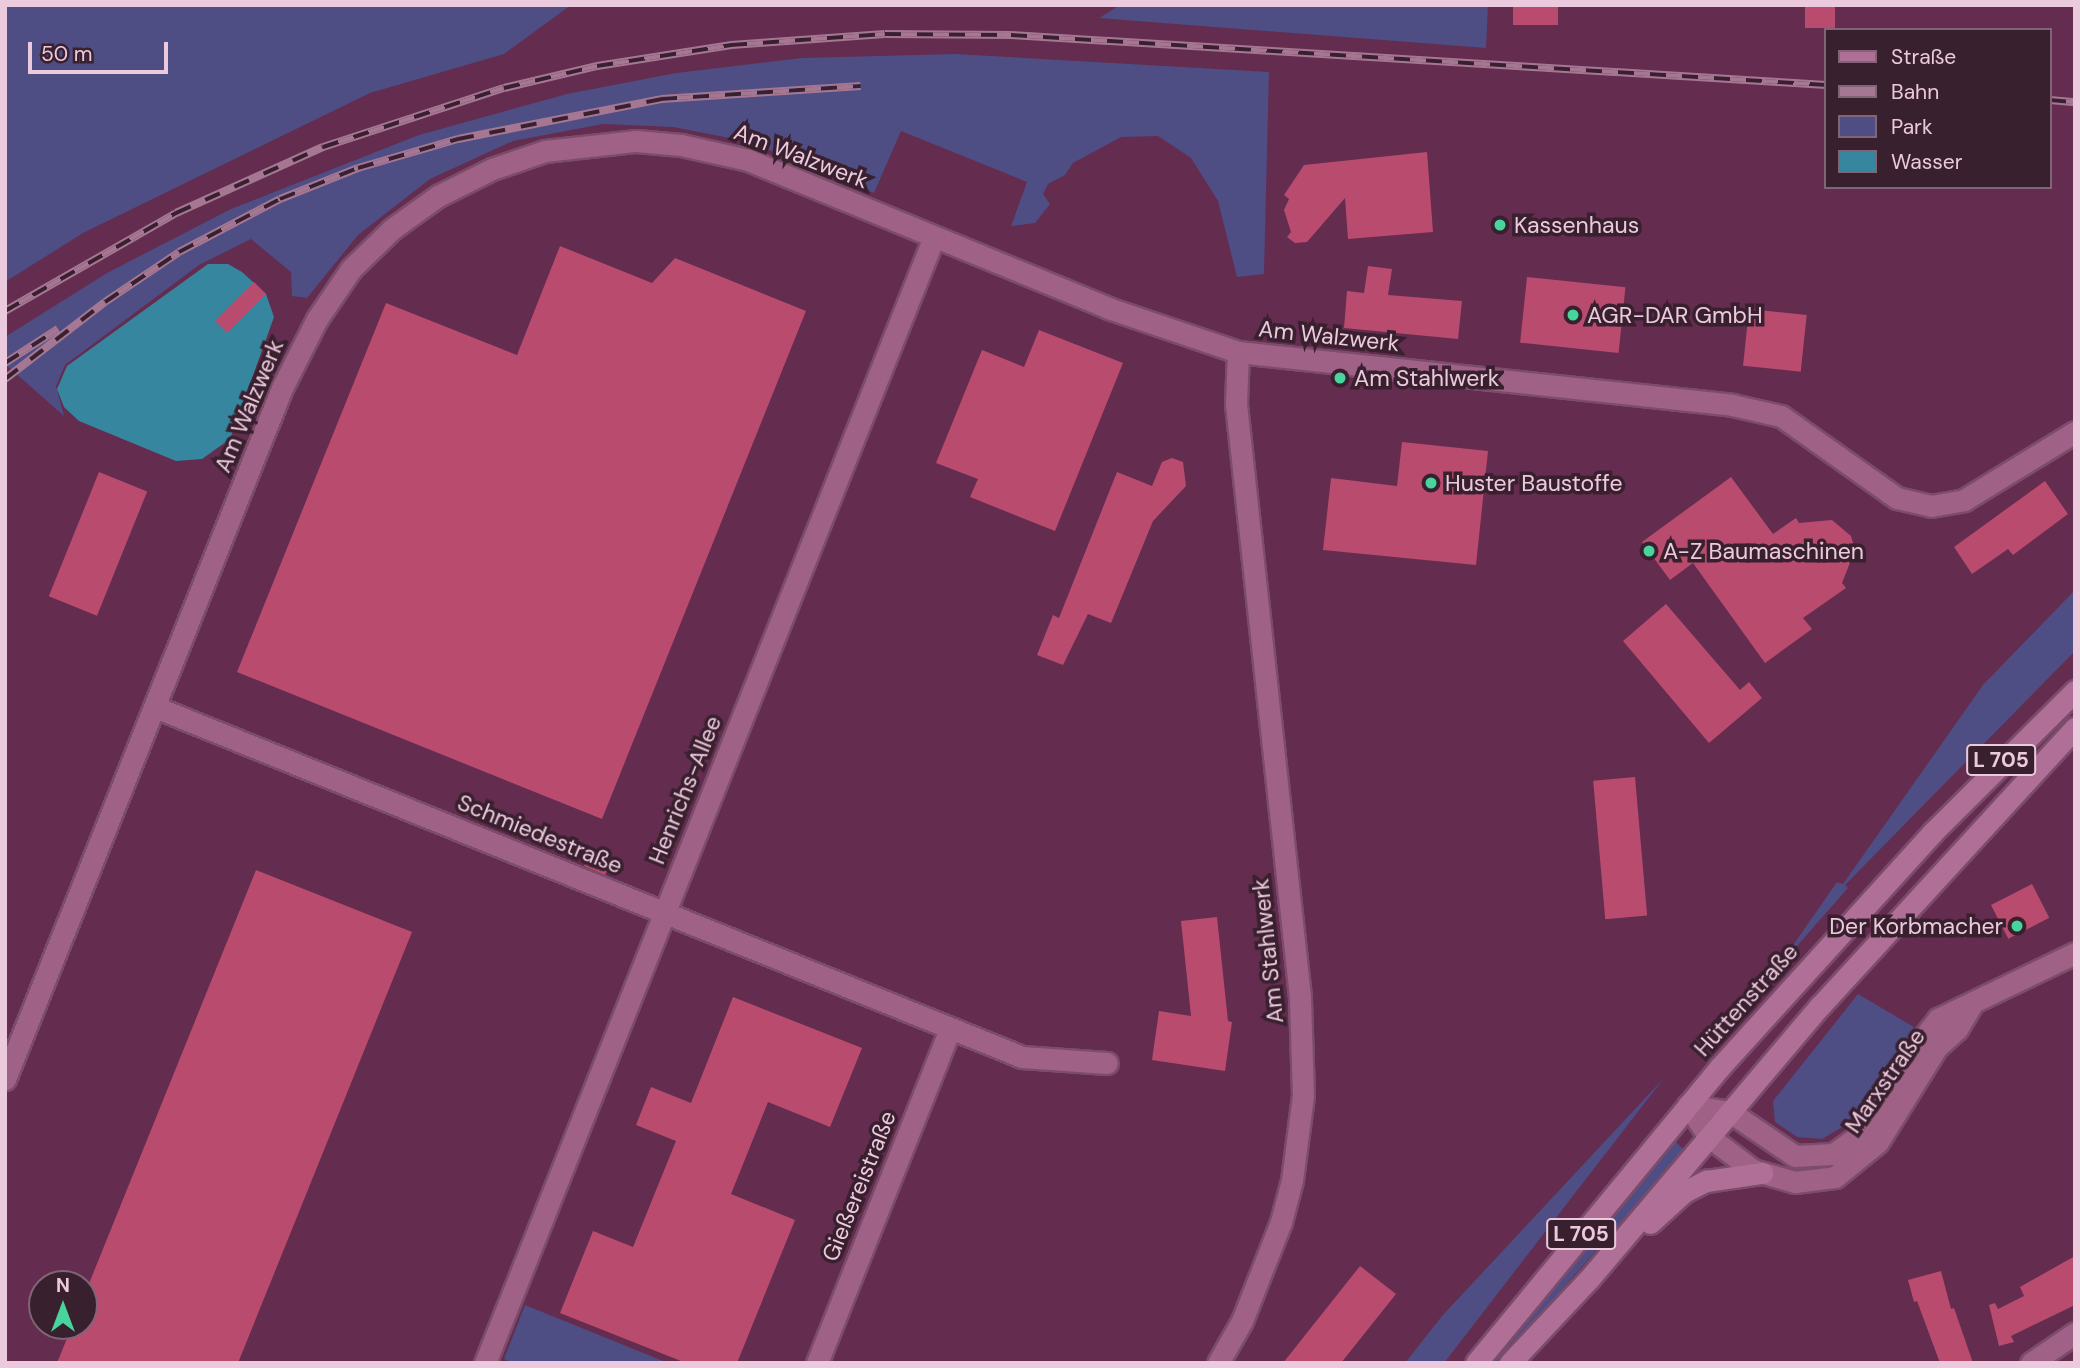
<!DOCTYPE html>
<meta charset="utf-8">
<style>
body{margin:0}
#map{position:relative;width:2080px;height:1368px;overflow:hidden;background:#642c4f;font-family:"DM Sans",sans-serif}
div>[style]{position:absolute}
.green>*{inset:0;background:#4e4d84}
.water>*{inset:0;background:#3786a0}
.building>*{inset:0;background:#b94c6e;transform-origin:0 0}
.roads{filter:drop-shadow(2px 0 #7b4c6b) drop-shadow(-2px 0 #7b4c6b) drop-shadow(0 2px #7b4c6b) drop-shadow(0 -2px #7b4c6b)}
.minor>*{height:21px;margin:-10.5px;padding:0 10.5px;transform-origin:10.5px;border-radius:10.5px;background:#9f6186}
.major>*{height:21px;margin:-10.5px;padding:0 10.5px;transform-origin:10.5px;border-radius:10.5px;background:#b06f96}
.rail>*{height:8px;margin-top:-4px;transform-origin:0;background:repeating-linear-gradient(90deg,#39202f 0 16px,#a57793 0 32px);box-sizing:border-box;border-block:2px solid #a57793}
.dots>*{width:19px;height:19px;translate:-50% -50%;box-sizing:border-box;border:4px solid #39202f;border-radius:50%}
span{translate:-50% -50%;white-space:nowrap;text-align:center;line-height:1.15;-webkit-text-stroke:7px #39202f;paint-order:stroke}
.shield-label span{padding:2px 5px;background:#39202f;border:2px solid;border-radius:5px;-webkit-text-stroke-width:0}
.shield-label{font-size:21px;color:#eccadd;font-weight:700}
.street-label{font-size:23px;color:#eccadd}
.poi-label{font-size:23px;color:#eccadd}
.left{translate:0 -50%;text-align:left}
.right{translate:-100% -50%;text-align:right}
.frame{position:absolute;inset:0;border:7px solid #eccadd;pointer-events:none}
.legend{position:absolute;left:1824px;top:28px;width:228px;height:161px;box-sizing:border-box;background:#39202f;border:2px solid #816475;margin:0;padding:9px 12px;list-style:none;font-size:21px;color:#eccadd}
.legend li{display:flex;align-items:center;gap:14px;height:35px}
.legend b{width:35px;border:2px solid #816475}
.north{position:absolute;left:28px;top:1270px;width:70px;height:70px;box-sizing:border-box;background:#39202f;border:2px solid #816475;border-radius:50%;rotate:0deg;font-size:19px;font-weight:700;line-height:28px;text-align:center;color:#eccadd}
.north::after{content:'';display:block;margin:auto;width:24px;height:32px;background:#47d49d;clip-path:polygon(50% 0,100% 100%,50% 72%,0 100%)}
.scale{position:absolute;left:28px;top:42px;width:140px;height:32px;box-sizing:border-box;border:4px solid #eccadd;border-top:0;padding-left:9px;font-size:21px;line-height:24px;white-space:nowrap;color:#eccadd;-webkit-text-stroke:5px #39202f;paint-order:stroke}
</style>
<div id="map">
<div class="green">
<div style="clip-path:polygon(5px 5px,571px 5px,504px 54px,370px 93px,83px 233px,5px 282px)"></div>
<div style="clip-path:polygon(1120px 5px,1488px 5px,1486px 48px,1099px 18px)"></div>
<div style="clip-path:polygon(955px 54px,1269px 72px,1264px 274px,1237px 277px,1218px 201px,1191px 158px,1158px 136px,1121px 137px,1073px 163px,1065px 175px,1048px 184px,1043px 194px,1050px 204px,1035px 223px,1011px 226px,1027px 182px,901px 131px,874px 193px,750px 142px,673px 127px,603px 124px,513px 141px,430px 179px,358px 235px,307px 298px,292px 296px,291px 272px,251px 239px,199px 265px,65px 365px,56px 386px,64px 416px,5px 364px,5px 337px,107px 273px,231px 209px,419px 135px,567px 94px,676px 73px,802px 58px)"></div>
<div style="clip-path:polygon(2075px 590px,2075px 651px,1845px 885px,1848px 888px,1775px 971px,1837px 882px,1843px 884px,1983px 685px)"></div>
<div style="clip-path:polygon(1858px 994px,1914px 1027px,1873px 1090px,1844px 1126px,1822px 1139px,1797px 1137px,1775px 1122px,1773px 1101px)"></div>
<div style="clip-path:polygon(1664px 1078px,1444px 1363px,1405px 1363px,1442px 1316px)"></div>
<div style="clip-path:polygon(1675px 1141px,1684px 1150px,1675px 1161px,1497px 1363px,1487px 1363px)"></div>
<div style="clip-path:polygon(525px 1305px,668px 1363px,513px 1363px,504px 1359px)"></div>
</div>
<div class="water">
<div style="clip-path:polygon(208px 264px,228px 264px,242px 272px,266px 294px,274px 317px,230px 439px,202px 459px,176px 461px,79px 421px,64px 407px,57px 389px,67px 366px)"></div>
</div>
<div class="building">
<div style="left:1513px;top:5px;width:45px;height:20px"></div>
<div style="left:1805px;top:5px;width:30px;height:23px"></div>
<div style="clip-path:polygon(1427px 152px,1433px 232px,1348px 239px,1345px 198px,1307px 242px,1295px 243px,1287px 237px,1291px 232px,1284px 210px,1289px 199px,1284px 195px,1304px 165px)"></div>
<div style="clip-path:polygon(560px 246px,652px 283px,675px 258px,806px 311px,602px 819px,237px 672px,386px 303px,517px 355px)"></div>
<div style="clip-path:polygon(1368px 266px,1392px 269px,1388px 295px,1462px 301px,1458px 339px,1344px 328px,1347px 291px,1364px 293px)"></div>
<div style="left:1527px;top:277px;width:99px;height:66px;rotate:6deg"></div>
<div style="left:254px;top:282px;width:17px;height:55px;rotate:45deg"></div>
<div style="left:1749px;top:309px;width:58px;height:57px;rotate:6deg"></div>
<div style="clip-path:polygon(1039px 330px,1123px 363px,1055px 531px,970px 497px,978px 479px,936px 463px,982px 350px,1024px 367px)"></div>
<div style="clip-path:polygon(1402px 442px,1488px 451px,1476px 565px,1323px 550px,1331px 478px,1397px 486px)"></div>
<div style="clip-path:polygon(1172px 458px,1183px 462px,1186px 486px,1153px 521px,1111px 623px,1088px 614px,1063px 665px,1037px 655px,1053px 615px,1059px 618px,1117px 472px,1152px 486px,1162px 462px)"></div>
<div style="left:99px;top:472px;width:52px;height:134px;rotate:22deg"></div>
<div style="clip-path:polygon(1731px 477px,1773px 534px,1796px 518px,1799px 523px,1832px 520px,1851px 536px,1855px 550px,1842px 583px,1846px 588px,1803px 618px,1812px 629px,1765px 663px,1693px 563px,1670px 580px,1642px 542px)"></div>
<div style="clip-path:polygon(2045px 481px,2068px 514px,2013px 555px,2008px 549px,1972px 574px,1954px 547px)"></div>
<div style="clip-path:polygon(1666px 604px,1740px 690px,1749px 682px,1762px 698px,1709px 743px,1623px 641px)"></div>
<div style="left:1635px;top:777px;width:139px;height:42px;rotate:85deg"></div>
<div style="clip-path:polygon(591px 849px,611px 860px,605px 875px,584px 866px)"></div>
<div style="clip-path:polygon(256px 870px,412px 932px,238px 1363px,57px 1363px,72px 1326px,84px 1326px,84px 1296px)"></div>
<div style="left:2032px;top:884px;width:38px;height:46px;rotate:63deg"></div>
<div style="clip-path:polygon(1217px 917px,1228px 1021px,1232px 1022px,1225px 1071px,1152px 1060px,1159px 1011px,1191px 1016px,1181px 921px)"></div>
<div style="clip-path:polygon(733px 997px,862px 1048px,830px 1127px,768px 1102px,731px 1194px,795px 1220px,737px 1363px,686px 1363px,560px 1313px,593px 1231px,633px 1247px,676px 1141px,636px 1125px,651px 1087px,691px 1103px)"></div>
<div style="clip-path:polygon(2075px 1256px,2075px 1305px,2011px 1336px,2014px 1342px,1999px 1346px,1989px 1305px,1995px 1303px,1998px 1309px,2024px 1296px,2020px 1287px)"></div>
<div style="clip-path:polygon(1360px 1266px,1396px 1294px,1341px 1363px,1283px 1363px)"></div>
<div style="clip-path:polygon(1941px 1271px,1951px 1309px,1954px 1308px,1973px 1363px,1940px 1363px,1917px 1301px,1914px 1302px,1908px 1280px)"></div>
</div>
<div class="roads">
<div class="minor">
<div style="left:155px;top:707px;width:935px;rotate:21.98deg"></div>
<div style="left:1022px;top:1057px;width:85px;rotate:4deg"></div>
<div style="left:5px;top:1079px;width:744px;rotate:-68.16deg"></div>
<div style="left:282px;top:388px;width:77px;rotate:-63.1deg"></div>
<div style="left:317px;top:319px;width:60px;rotate:-55.8deg"></div>
<div style="left:351px;top:269px;width:57px;rotate:-44.3deg"></div>
<div style="left:392px;top:229px;width:57px;rotate:-35.7deg"></div>
<div style="left:438px;top:196px;width:60px;rotate:-26.6deg"></div>
<div style="left:492px;top:169px;width:56px;rotate:-18.8deg"></div>
<div style="left:545px;top:151px;width:92px;rotate:-6.3deg"></div>
<div style="left:636px;top:141px;width:45px;rotate:5.1deg"></div>
<div style="left:681px;top:145px;width:69px;rotate:12.6deg"></div>
<div style="left:748px;top:160px;width:389px;rotate:22.3deg"></div>
<div style="left:1108px;top:308px;width:137px;rotate:18.7deg"></div>
<div style="left:1238px;top:352px;width:497px;rotate:6.1deg"></div>
<div style="left:1732px;top:405px;width:50px;rotate:12.7deg"></div>
<div style="left:1781px;top:416px;width:142px;rotate:35.3deg"></div>
<div style="left:1897px;top:498px;width:35px;rotate:13deg"></div>
<div style="left:1931px;top:506px;width:34px;rotate:-10deg"></div>
<div style="left:1964px;top:500px;width:130px;rotate:-31.5deg"></div>
<div style="left:1688px;top:1105px;width:43px;rotate:9.5deg"></div>
<div style="left:1730px;top:1112px;width:78px;rotate:34.1deg"></div>
<div style="left:1795px;top:1156px;width:38px;rotate:-3deg"></div>
<div style="left:1833px;top:1154px;width:32px;rotate:-35deg"></div>
<div style="left:1859px;top:1136px;width:32px;rotate:-51deg"></div>
<div style="left:1879px;top:1111px;width:69px;rotate:-60.5deg"></div>
<div style="left:1913px;top:1051px;width:41px;rotate:-52deg"></div>
<div style="left:1938px;top:1019px;width:152px;rotate:-25.7deg"></div>
<div style="left:1688px;top:1105px;width:37px;rotate:57deg"></div>
<div style="left:1708px;top:1136px;width:56px;rotate:37.1deg"></div>
<div style="left:1753px;top:1170px;width:44px;rotate:15.9deg"></div>
<div style="left:1795px;top:1182px;width:40px;rotate:-7.1deg"></div>
<div style="left:1835px;top:1177px;width:55px;rotate:-39.1deg"></div>
<div style="left:1878px;top:1142px;width:112px;rotate:-58.2deg"></div>
<div style="left:1937px;top:1047px;width:27px;rotate:-42deg"></div>
<div style="left:1957px;top:1029px;width:29px;rotate:-59deg"></div>
<div style="left:485px;top:1363px;width:1212px;rotate:-68.26deg"></div>
<div style="left:817px;top:1363px;width:360px;rotate:-68.3deg"></div>
<div style="left:1218px;top:1363px;width:48px;rotate:-60.3deg"></div>
<div style="left:1242px;top:1321px;width:106px;rotate:-68.5deg"></div>
<div style="left:1281px;top:1222px;width:43px;rotate:-75.3deg"></div>
<div style="left:1292px;top:1180px;width:86px;rotate:-82.6deg"></div>
<div style="left:1303px;top:1095px;width:98px;rotate:-91.8deg"></div>
<div style="left:1300px;top:997px;width:596px;rotate:-96.16deg"></div>
<div style="left:1236px;top:404px;width:52px;rotate:-87.8deg"></div>
<div style="left:2031px;top:1363px;width:53px;rotate:-34.3deg"></div>
</div>
<div class="major">
<div style="left:1650px;top:1223px;width:46px;rotate:-42.4deg"></div>
<div style="left:1684px;top:1192px;width:25px;rotate:-27deg"></div>
<div style="left:1706px;top:1181px;width:57px;rotate:-8.1deg"></div>
<div style="left:1476px;top:1363px;width:384px;rotate:-50.5deg"></div>
<div style="left:1720px;top:1067px;width:316px;rotate:-47.8deg"></div>
<div style="left:1932px;top:833px;width:202px;rotate:-44.8deg"></div>
<div style="left:1510px;top:1363px;width:115px;rotate:-46.8deg"></div>
<div style="left:1589px;top:1279px;width:358px;rotate:-49.8deg"></div>
<div style="left:1820px;top:1006px;width:377px;rotate:-47.5deg"></div>
</div>
</div>
<div class="rail">
<div style="left:2050px;top:100px;width:25px;rotate:5deg"></div>
<div style="left:5px;top:311px;width:197px;rotate:-29.8deg"></div>
<div style="left:176px;top:213px;width:161px;rotate:-24.2deg"></div>
<div style="left:323px;top:147px;width:190px;rotate:-18.1deg"></div>
<div style="left:504px;top:88px;width:96px;rotate:-13.3deg"></div>
<div style="left:597px;top:66px;width:136px;rotate:-8.9deg"></div>
<div style="left:731px;top:45px;width:154px;rotate:-4.1deg"></div>
<div style="left:885px;top:34px;width:126px;rotate:0.5deg"></div>
<div style="left:1011px;top:35px;width:817px;rotate:3.51deg"></div>
<div style="left:5px;top:363px;width:63px;rotate:-32.7deg"></div>
<div style="left:5px;top:379px;width:126px;rotate:-37.6deg"></div>
<div style="left:105px;top:302px;width:89px;rotate:-34deg"></div>
<div style="left:179px;top:252px;width:114px;rotate:-27.7deg"></div>
<div style="left:280px;top:199px;width:84px;rotate:-21.7deg"></div>
<div style="left:358px;top:168px;width:104px;rotate:-16.2deg"></div>
<div style="left:458px;top:139px;width:207px;rotate:-11.1deg"></div>
<div style="left:661px;top:99px;width:200px;rotate:-3.7deg"></div>
</div>
<div class="dots">
<div style="left:1500px;top:225px;background:#47d49d"></div>
<div style="left:1573px;top:315px;background:#47d49d"></div>
<div style="left:1340px;top:378px;background:#47d49d"></div>
<div style="left:1431px;top:483px;background:#47d49d"></div>
<div style="left:1649px;top:551px;background:#47d49d"></div>
<div style="left:2017px;top:926px;background:#47d49d"></div>
</div>
<div class="shield-label">
<span style="left:2001px;top:760px">L 705</span>
<span style="left:1581px;top:1234px">L 705</span>
</div>
<div class="street-label">
<span style="left:801px;top:156px;rotate:21deg">Am Walzwerk</span>
<span style="left:1329px;top:336px;rotate:6deg">Am Walzwerk</span>
<span style="left:249px;top:406px;rotate:-67deg">Am Walzwerk</span>
<span style="left:685px;top:790px;rotate:-68deg">Henrichs-Allee</span>
<span style="left:540px;top:834px;rotate:22deg">Schmiedestraße</span>
<span style="left:1268px;top:951px;rotate:-96deg">Am Stahlwerk</span>
<span style="left:1746px;top:1000px;rotate:-48deg">Hüttenstraße</span>
<span style="left:1885px;top:1081px;rotate:-55deg">Marxstraße</span>
<span style="left:859px;top:1186px;rotate:-68deg">Gießereistraße</span>
</div>
<div class="poi-label">
<span class="left" style="left:1514px;top:225px">Kassenhaus</span>
<span class="left" style="left:1587px;top:315px">AGR-DAR GmbH</span>
<span class="left" style="left:1354px;top:378px">Am Stahlwerk</span>
<span class="left" style="left:1445px;top:483px">Huster Baustoffe</span>
<span class="left" style="left:1663px;top:551px">A-Z Baumaschinen</span>
<span class="right" style="left:2003px;top:926px">Der Korbmacher</span>
</div>
<div class="frame"></div>
<ul class="legend">
<li><b style="height:9px;background:#b06f96"></b>Straße</li>
<li><b style="height:9px;background:#a57793"></b>Bahn</li>
<li><b style="height:19px;background:#4e4d84"></b>Park</li>
<li><b style="height:19px;background:#3786a0"></b>Wasser</li>
</ul>
<div class="north">N</div>
<div class="scale">50 m</div>
</div>
